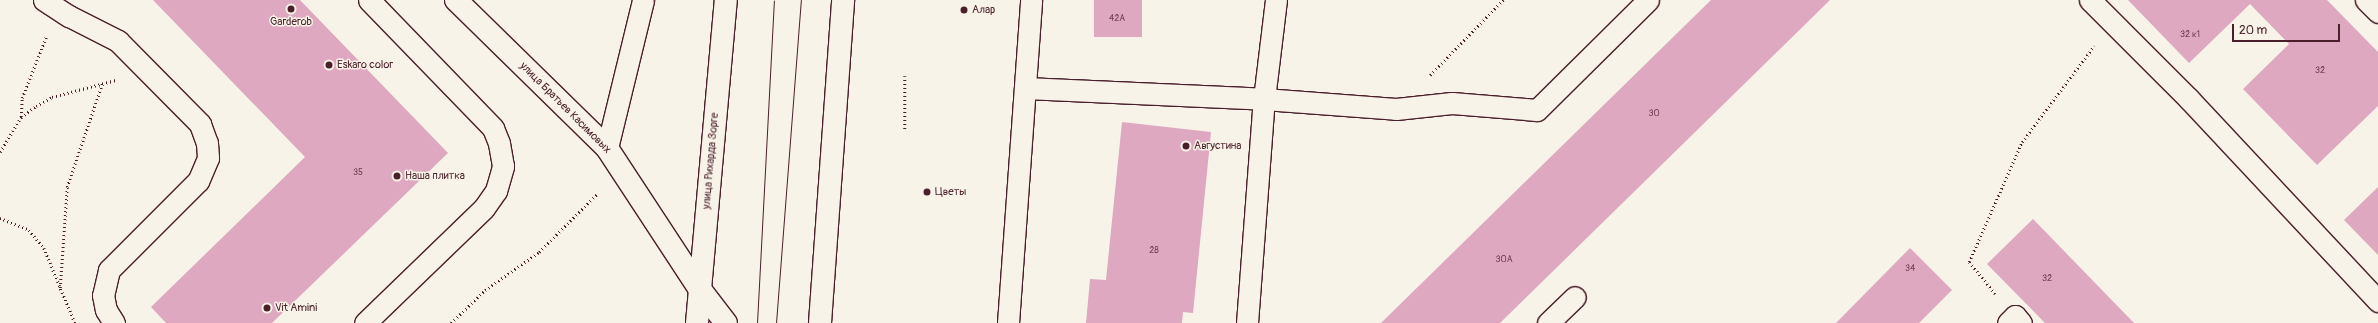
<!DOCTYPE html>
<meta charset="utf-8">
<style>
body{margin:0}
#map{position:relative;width:2378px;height:323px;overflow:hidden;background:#f7f3e8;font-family:Pangolin,sans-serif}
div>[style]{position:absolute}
.building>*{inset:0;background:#dea8c0;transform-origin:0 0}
.path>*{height:2.5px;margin-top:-1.25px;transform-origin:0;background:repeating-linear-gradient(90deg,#4a1f2b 0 1px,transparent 0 4px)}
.roads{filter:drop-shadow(1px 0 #4a1f2b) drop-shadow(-1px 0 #4a1f2b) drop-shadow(0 1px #4a1f2b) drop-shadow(0 -1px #4a1f2b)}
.lane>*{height:21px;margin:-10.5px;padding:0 10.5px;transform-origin:10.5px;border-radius:10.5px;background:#f7f3e8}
.secondary>*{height:22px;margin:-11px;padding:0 11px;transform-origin:11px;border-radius:11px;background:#f7f3e8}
.tram>*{height:1px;margin:-0.5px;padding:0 0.5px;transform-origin:0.5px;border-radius:0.5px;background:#4a1f2b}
.dots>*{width:11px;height:11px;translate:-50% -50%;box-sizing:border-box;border:2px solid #f7f3e8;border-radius:50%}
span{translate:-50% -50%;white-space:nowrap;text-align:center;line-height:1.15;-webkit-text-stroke:3px #f7f3e8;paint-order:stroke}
.number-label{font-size:9px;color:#6f4150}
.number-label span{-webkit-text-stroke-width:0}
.poi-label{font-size:11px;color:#4a1f2b}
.left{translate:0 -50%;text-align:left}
.street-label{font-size:11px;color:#4a1f2b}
.scale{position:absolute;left:2232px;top:24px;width:108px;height:18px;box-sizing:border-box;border:2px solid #4a1f2b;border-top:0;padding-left:5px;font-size:12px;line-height:14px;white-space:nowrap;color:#4a1f2b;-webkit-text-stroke:3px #f7f3e8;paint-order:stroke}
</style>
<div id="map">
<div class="building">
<div style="clip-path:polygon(153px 0,300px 0,448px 153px,272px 323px,166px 323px,151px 307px,305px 157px)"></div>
<div style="left:1094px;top:0;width:48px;height:37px"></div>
<div style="clip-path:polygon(1711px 0,1830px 0,1500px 323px,1381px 323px)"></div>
<div style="clip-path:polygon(2128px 0,2327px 0,2378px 52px,2378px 106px,2317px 165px,2243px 89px,2289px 44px,2250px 4px,2189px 63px)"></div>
<div style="clip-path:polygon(1122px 122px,1211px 132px,1193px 313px,1183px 312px,1182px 323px,1086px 323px,1090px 279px,1106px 280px)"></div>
<div style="clip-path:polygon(2378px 187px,2378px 255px,2344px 220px)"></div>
<div style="clip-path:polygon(2033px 219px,2134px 323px,2045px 323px,1987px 264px)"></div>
<div style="clip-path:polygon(1910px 248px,1952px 290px,1919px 323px,1836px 323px)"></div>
</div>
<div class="path">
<div style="left:1430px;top:75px;width:105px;rotate:-45.8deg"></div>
<div style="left:905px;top:76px;width:53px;rotate:90deg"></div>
<div style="left:21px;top:117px;width:19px;rotate:-87deg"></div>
<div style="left:22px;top:98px;width:66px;rotate:-68.5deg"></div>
<div style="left:0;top:152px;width:41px;rotate:-59deg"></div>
<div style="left:21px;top:117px;width:19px;rotate:-36deg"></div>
<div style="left:36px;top:106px;width:18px;rotate:-29deg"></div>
<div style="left:52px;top:97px;width:66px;rotate:-14.9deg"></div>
<div style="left:0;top:218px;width:31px;rotate:22deg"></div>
<div style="left:29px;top:230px;width:23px;rotate:50deg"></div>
<div style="left:44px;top:248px;width:81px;rotate:67.5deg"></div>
<div style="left:60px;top:288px;width:101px;rotate:-86deg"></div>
<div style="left:67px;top:187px;width:109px;rotate:-71.2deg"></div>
<div style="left:1995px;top:294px;width:41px;rotate:-129.1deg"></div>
<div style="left:1969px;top:262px;width:131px;rotate:-66.2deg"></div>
<div style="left:2022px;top:142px;width:120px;rotate:-53.1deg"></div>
<div style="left:451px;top:323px;width:47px;rotate:-44.1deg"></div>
<div style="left:485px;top:290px;width:66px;rotate:-35.1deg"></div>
<div style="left:539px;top:252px;width:82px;rotate:-45deg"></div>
</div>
<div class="roads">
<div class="lane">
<div style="left:44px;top:0;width:30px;rotate:33deg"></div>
<div style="left:69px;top:16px;width:55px;rotate:27deg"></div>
<div style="left:118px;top:41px;width:117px;rotate:45.3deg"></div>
<div style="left:200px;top:124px;width:20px;rotate:70deg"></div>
<div style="left:207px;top:143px;width:15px;rotate:86deg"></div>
<div style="left:208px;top:158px;width:25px;rotate:113deg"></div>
<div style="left:198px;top:181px;width:126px;rotate:135deg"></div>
<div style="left:109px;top:270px;width:26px;rotate:103deg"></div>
<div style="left:103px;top:295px;width:15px;rotate:79deg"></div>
<div style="left:106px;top:310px;width:15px;rotate:58deg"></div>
<div style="left:2090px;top:0;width:140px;rotate:45deg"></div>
<div style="left:2189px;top:99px;width:277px;rotate:46.9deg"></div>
<div style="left:2366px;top:0;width:17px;rotate:45deg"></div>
<div style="left:1025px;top:88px;width:239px;rotate:2.6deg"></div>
<div style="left:1264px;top:99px;width:132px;rotate:4.3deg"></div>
<div style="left:1396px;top:109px;width:56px;rotate:-6.1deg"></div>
<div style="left:1452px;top:103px;width:85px;rotate:4.7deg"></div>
<div style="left:1537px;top:110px;width:156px;rotate:-44.7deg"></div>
<div style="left:607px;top:148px;width:152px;rotate:-76.3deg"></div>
<div style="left:365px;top:323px;width:165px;rotate:-44deg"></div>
<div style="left:484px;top:208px;width:21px;rotate:-55deg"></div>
<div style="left:496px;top:191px;width:26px;rotate:-74deg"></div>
<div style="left:503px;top:166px;width:23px;rotate:-100deg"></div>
<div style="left:499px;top:143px;width:16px;rotate:-112deg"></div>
<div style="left:493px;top:128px;width:178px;rotate:-134.1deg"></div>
<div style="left:1008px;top:323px;width:324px;rotate:-85.9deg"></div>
<div style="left:1247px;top:323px;width:225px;rotate:-85.7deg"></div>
<div style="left:1264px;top:99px;width:100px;rotate:-83.1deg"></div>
<div style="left:1548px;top:323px;width:37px;rotate:-44deg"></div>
<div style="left:2008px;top:323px;width:10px;rotate:-45deg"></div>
<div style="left:2015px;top:316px;width:9px;rotate:49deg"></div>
</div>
<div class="secondary">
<div style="left:456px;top:0;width:211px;rotate:44.4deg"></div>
<div style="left:607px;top:148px;width:168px;rotate:56.7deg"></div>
<div style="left:699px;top:288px;width:44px;rotate:52.4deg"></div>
<div style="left:697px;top:323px;width:324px;rotate:-84.9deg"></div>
<div style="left:820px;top:323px;width:324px;rotate:-85.9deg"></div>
</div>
</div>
<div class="tram">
<div style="left:757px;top:323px;width:323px;rotate:-87deg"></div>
<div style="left:776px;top:323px;width:324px;rotate:-85.6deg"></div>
</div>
<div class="dots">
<div style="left:291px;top:9px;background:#4a1f2b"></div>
<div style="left:964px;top:10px;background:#4a1f2b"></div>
<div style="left:329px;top:65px;background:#4a1f2b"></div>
<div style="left:1186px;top:146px;background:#4a1f2b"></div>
<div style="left:397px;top:176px;background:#4a1f2b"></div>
<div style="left:927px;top:192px;background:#4a1f2b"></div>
<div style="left:267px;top:308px;background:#4a1f2b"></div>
</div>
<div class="number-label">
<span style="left:1117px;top:19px">42А</span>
<span style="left:2190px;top:35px">32 к1</span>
<span style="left:2320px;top:71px">32</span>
<span style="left:1654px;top:114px">30</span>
<span style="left:358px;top:173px">35</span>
<span style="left:1154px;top:251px">28</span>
<span style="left:1504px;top:260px">30А</span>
<span style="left:1910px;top:269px">34</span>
<span style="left:2047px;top:279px">32</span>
</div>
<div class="poi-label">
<span class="left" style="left:972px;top:10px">Алар</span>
<span style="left:291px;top:22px">Garderob</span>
<span class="left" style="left:337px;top:65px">Eskaro color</span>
<span class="left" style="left:1194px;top:146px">Августина</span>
<span class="left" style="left:405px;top:176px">Наша плитка</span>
<span class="left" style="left:935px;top:192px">Цветы</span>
<span class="left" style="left:275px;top:308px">Vit Amini</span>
</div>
<div class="street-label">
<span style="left:565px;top:108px;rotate:45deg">улица Братьев Касимовых</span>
<span style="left:711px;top:161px;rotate:-85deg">улица Рихарда Зорге</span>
</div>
<div class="scale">20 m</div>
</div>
